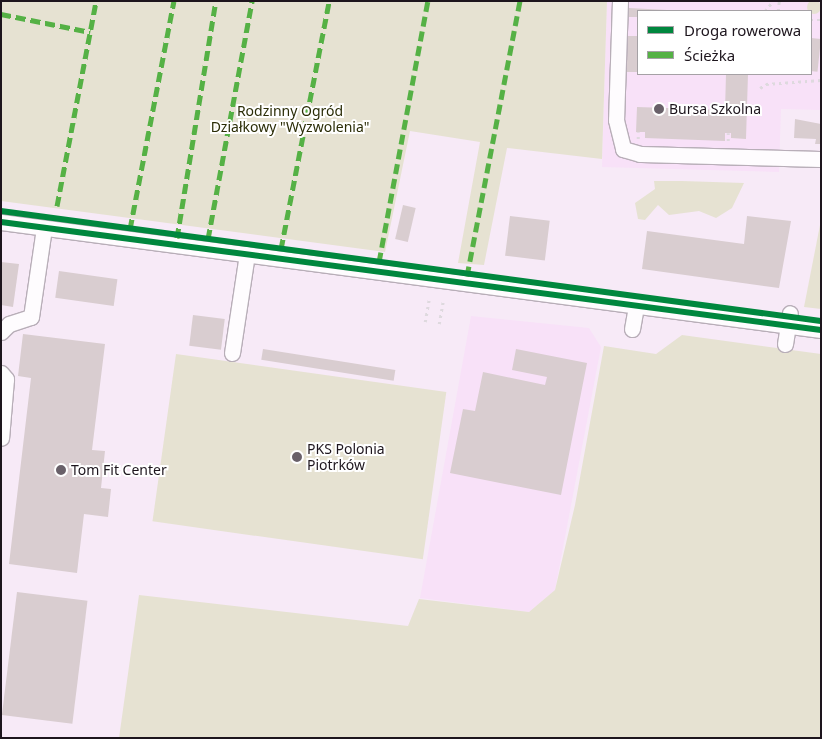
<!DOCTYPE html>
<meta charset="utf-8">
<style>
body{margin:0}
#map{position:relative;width:822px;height:739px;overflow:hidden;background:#f7eaf7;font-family:"Noto Sans",sans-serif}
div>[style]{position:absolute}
.built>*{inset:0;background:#f8e1f8}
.green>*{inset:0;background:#e6e2d2;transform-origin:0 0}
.round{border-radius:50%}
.building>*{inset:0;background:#d9cdd0;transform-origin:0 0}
.path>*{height:2.5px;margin-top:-1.25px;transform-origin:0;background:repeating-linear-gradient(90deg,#ded9de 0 2.5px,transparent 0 6.5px)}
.roads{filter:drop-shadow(1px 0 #b8aeb8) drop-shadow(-1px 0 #b8aeb8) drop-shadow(0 1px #b8aeb8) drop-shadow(0 -1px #b8aeb8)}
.minor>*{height:15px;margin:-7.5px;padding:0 7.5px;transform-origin:7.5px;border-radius:7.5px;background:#fefcfe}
.quiet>*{height:5px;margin-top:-2.5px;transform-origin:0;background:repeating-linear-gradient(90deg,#55b145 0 10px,transparent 0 15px)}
.cycleway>*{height:6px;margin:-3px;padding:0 3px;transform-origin:3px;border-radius:3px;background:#00873e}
.dots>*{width:14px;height:14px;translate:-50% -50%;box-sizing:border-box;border:2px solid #fff;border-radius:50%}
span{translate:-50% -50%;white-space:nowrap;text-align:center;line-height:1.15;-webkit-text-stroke:4px #fff;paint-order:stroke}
.poi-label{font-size:14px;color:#1d151d}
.left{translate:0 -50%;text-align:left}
.park-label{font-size:14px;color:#2b2d07}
.frame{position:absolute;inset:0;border:2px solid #1d151d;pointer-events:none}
.legend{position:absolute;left:637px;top:10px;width:175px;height:65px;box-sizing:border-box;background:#fff;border:1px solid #a5a1a5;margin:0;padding:6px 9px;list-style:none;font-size:15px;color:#1d151d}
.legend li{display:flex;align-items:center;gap:10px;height:25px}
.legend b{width:25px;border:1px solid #a5a1a5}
</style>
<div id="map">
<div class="built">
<div style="clip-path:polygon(evenodd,607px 1px,821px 1px,821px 110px,781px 109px,779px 172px,602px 167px,607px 1px,638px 11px,811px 11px,811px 74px,638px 74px,638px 11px)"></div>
<div style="clip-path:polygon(471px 316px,589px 328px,601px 347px,555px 590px,529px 612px,420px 598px)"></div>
</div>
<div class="green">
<div class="round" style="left:807px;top:0;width:14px;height:14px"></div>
<div style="clip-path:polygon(1px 1px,607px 1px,602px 159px,507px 148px,484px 265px,458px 263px,480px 142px,410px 131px,385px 252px,1px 201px)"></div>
<div style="clip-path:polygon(654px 181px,682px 181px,744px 183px,732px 208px,716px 218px,699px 211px,669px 215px,658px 205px,645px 220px,638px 219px,635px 203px,655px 189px)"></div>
<div style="clip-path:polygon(821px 220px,821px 309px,804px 307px)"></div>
<div style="clip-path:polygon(682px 335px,821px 354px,821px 738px,119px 738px,139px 595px,408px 626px,419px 599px,529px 612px,555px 590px,575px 505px,604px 346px,656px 354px)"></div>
<div style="left:176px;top:354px;width:273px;height:169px;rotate:8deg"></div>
</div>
<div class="building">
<div style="clip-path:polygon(629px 8px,667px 10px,667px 11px,638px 11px,638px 17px,629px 17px)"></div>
<div style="left:624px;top:36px;width:14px;height:36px"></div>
<div style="left:811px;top:38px;width:10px;height:33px;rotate:6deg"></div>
<div style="clip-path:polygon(726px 74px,748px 74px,746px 139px,731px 138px,731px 133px,725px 133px,725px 141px,645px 138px,645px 132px,636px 132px,637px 107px,725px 110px)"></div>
<div style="clip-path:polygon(795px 119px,821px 124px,821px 144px,815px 144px,816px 139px,794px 138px)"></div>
<div style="left:403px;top:205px;width:13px;height:35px;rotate:13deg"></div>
<div style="left:510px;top:216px;width:40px;height:40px;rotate:7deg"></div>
<div style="clip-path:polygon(747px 216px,791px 221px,779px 288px,642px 269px,647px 231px,744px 244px)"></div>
<div style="clip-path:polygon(1px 262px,19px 264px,13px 307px,1px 305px)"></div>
<div style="left:59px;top:271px;width:59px;height:27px;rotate:8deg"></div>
<div style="left:193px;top:315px;width:32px;height:31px;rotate:7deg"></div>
<div style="clip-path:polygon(23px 334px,105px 344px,92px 450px,105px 451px,101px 488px,111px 489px,108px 517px,84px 514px,77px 573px,9px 564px,31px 378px,18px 376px)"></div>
<div style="left:263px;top:349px;width:134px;height:11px;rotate:9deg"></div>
<div style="clip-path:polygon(516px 349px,587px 363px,561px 495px,450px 473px,463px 409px,475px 411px,483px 372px,545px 385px,547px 377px,512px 370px)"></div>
<div style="left:17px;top:592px;width:71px;height:124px;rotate:7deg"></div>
</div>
<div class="path">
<div style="left:765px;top:11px;width:13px;rotate:-51deg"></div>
<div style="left:778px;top:11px;width:10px;rotate:-84deg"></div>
<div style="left:811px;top:20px;width:10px"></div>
<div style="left:760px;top:88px;width:7px;rotate:-34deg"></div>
<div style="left:766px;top:84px;width:55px;rotate:-4.2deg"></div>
<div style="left:638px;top:139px;width:7px;rotate:-90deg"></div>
<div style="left:728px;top:141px;width:8px;rotate:-90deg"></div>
<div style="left:425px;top:322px;width:22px;rotate:-80deg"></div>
<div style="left:439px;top:324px;width:22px;rotate:-80deg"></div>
</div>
<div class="roads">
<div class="minor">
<div style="left:620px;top:1px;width:119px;rotate:91.9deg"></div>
<div style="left:616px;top:120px;width:30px;rotate:76deg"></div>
<div style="left:623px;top:149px;width:18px;rotate:16deg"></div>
<div style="left:640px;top:154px;width:181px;rotate:1.6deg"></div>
<div style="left:1px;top:222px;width:827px;rotate:7.5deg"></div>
<div style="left:632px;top:329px;width:23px;rotate:-80deg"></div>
<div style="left:1px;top:332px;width:11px;rotate:-45deg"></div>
<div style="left:9px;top:324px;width:23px;rotate:-18deg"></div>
<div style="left:31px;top:317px;width:90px;rotate:-81.7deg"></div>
<div style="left:785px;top:344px;width:31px;rotate:-81deg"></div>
<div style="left:232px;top:353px;width:100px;rotate:-81.4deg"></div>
<div style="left:1px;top:373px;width:8px;rotate:50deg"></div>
<div style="left:6px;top:379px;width:59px;rotate:94.8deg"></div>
</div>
</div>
<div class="quiet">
<div style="left:1px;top:14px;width:91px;rotate:11.4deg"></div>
<div style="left:57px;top:206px;width:209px;rotate:-79.2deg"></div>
<div style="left:130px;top:229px;width:232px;rotate:-79.1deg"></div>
<div style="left:177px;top:238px;width:240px;rotate:-80.7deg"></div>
<div style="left:208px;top:239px;width:242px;rotate:-79.5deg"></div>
<div style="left:281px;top:249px;width:253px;rotate:-79deg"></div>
<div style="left:379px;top:262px;width:266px;rotate:-79.4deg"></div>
<div style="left:467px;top:276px;width:280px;rotate:-79.1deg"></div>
</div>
<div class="cycleway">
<div style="left:1px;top:211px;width:827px;rotate:7.64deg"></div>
<div style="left:1px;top:222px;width:827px;rotate:7.5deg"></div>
</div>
<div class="dots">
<div style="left:659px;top:109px;background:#696069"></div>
<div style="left:297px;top:457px;background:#696069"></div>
<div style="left:61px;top:470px;background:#696069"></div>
</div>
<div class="poi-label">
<span class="left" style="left:669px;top:109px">Bursa Szkolna</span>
<span class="left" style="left:307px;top:457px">PKS Polonia<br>Piotrków</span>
<span class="left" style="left:71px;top:470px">Tom Fit Center</span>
</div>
<div class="park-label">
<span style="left:290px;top:119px">Rodzinny Ogród<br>Działkowy "Wyzwolenia"</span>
</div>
<div class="frame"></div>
<ul class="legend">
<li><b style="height:6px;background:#00873e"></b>Droga rowerowa</li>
<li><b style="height:6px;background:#55b145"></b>Ścieżka</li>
</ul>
</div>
